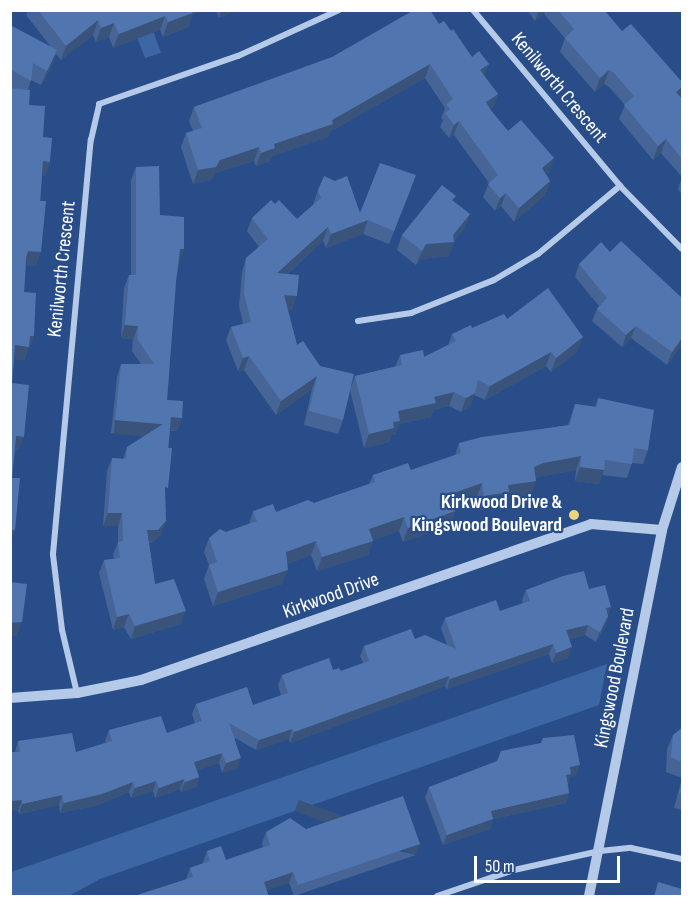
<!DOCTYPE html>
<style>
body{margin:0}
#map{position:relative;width:693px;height:907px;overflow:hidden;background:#284d88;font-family:"Sofia Sans Condensed",sans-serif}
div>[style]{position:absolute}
.green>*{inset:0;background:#3d66a4}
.minor>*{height:6px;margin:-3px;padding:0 3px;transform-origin:3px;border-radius:3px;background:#b5c9e8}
.tertiary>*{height:10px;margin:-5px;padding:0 5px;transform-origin:5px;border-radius:5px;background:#b5c9e8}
.wall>*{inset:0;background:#466596}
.shaded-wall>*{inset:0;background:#39537a;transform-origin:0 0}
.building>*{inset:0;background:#5176af}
.dots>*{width:16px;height:16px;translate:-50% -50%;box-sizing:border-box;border:3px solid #284d88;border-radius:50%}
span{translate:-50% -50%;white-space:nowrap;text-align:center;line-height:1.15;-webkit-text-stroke:4.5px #284d88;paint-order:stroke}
.street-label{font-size:20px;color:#fff}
.poi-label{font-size:20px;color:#fff;font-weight:700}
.right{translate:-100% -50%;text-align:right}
.frame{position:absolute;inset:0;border:12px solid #fff;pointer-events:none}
.scale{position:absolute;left:474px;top:856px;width:146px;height:27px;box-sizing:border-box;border:3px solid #fff;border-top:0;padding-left:8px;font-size:18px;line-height:21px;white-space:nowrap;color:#fff;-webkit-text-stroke:4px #284d88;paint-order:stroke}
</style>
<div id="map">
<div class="green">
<div style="clip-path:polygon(127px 11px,146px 11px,161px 53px,145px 58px)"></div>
<div style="clip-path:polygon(607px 664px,599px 705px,100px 879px,69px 896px,11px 896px,11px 872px)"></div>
</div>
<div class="minor">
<div style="left:473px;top:10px;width:229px;rotate:50.1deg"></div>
<div style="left:620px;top:186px;width:88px;rotate:45.5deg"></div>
<div style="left:358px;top:321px;width:54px;rotate:-8.6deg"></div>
<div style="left:411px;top:313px;width:89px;rotate:-21.7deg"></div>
<div style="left:494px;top:280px;width:51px;rotate:-30.6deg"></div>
<div style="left:538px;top:254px;width:107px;rotate:-39.7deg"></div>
<div style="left:77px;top:693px;width:65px;rotate:-103.4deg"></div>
<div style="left:62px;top:630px;width:77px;rotate:-96.8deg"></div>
<div style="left:53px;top:554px;width:416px;rotate:-84.8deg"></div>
<div style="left:91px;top:140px;width:37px;rotate:-77deg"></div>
<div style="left:99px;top:104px;width:147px;rotate:-19.1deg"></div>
<div style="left:238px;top:56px;width:111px;rotate:-24.5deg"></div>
<div style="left:437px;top:896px;width:81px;rotate:-18.7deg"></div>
<div style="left:514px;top:870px;width:88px;rotate:-12.5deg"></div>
<div style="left:600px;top:851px;width:31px;rotate:-6deg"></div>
<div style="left:631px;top:848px;width:52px;rotate:12.2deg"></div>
</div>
<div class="tertiary">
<div style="left:10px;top:698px;width:67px;rotate:-4.3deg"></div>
<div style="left:77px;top:693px;width:65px;rotate:-11.5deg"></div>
<div style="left:141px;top:680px;width:476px;rotate:-19.1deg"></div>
<div style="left:591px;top:524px;width:71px;rotate:4.8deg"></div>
<div style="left:589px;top:896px;width:373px;rotate:-78.7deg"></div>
<div style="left:662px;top:530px;width:66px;rotate:-72.4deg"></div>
</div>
<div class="wall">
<div style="clip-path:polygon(28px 10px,204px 10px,192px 15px,188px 27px,163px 37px,160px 30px,113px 48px,109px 37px,96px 42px,93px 35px,61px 60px,56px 54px,52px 65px,41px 85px,31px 80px,28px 90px,29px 105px,43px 137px,50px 162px,45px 176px,42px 175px,36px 266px,26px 265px,24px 292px,34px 336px,24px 360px,14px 359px,12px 383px,19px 450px,15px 450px,12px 478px,15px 530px,10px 544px,10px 88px,13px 88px,10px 87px,10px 25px,51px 47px,26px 15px)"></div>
<div style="clip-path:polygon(216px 10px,238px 10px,219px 18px)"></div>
<div style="clip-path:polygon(527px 10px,604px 10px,622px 31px,682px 82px,682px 91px,680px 97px,682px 99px,682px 195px,678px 189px,682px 177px,661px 153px,653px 160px,619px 119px,625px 105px,609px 87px,604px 84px,595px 92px,560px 52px,565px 38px,544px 14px,535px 21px)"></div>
<div style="clip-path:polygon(439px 24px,451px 31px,472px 57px,489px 64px,484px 76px,498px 94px,493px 107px,490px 109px,508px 131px,549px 172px,546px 174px,550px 181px,545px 195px,514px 222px,501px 206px,495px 211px,483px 197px,489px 183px,454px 135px,449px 138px,440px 127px,443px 120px,441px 118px,445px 108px,425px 78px,331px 131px,328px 137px,272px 156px,270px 161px,256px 166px,254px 161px,215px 173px,211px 180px,193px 184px,181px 147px,186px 133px,193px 131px,189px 121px,194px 107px)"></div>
<div style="clip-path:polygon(136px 167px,160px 215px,180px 262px,179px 262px,176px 281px,167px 400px,182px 418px,177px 431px,170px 431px,161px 534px,153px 542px,149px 543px,155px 584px,181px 624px,131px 639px,124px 627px,113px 630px,99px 573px,104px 560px,114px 559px,113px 555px,118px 542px,118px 526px,103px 526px,107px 471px,112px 458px,123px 459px,127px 447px,145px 436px,111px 433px,117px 377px,121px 364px,141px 364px,132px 351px,133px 339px,121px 338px,124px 288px,129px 275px,131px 275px,131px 180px)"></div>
<div style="clip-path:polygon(411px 189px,389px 244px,363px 234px,326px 248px,323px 241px,287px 274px,292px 310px,288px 310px,297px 345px,343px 420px,338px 434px,304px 425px,312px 389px,276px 415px,244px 370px,238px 371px,226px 340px,231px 327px,243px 324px,239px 306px,242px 272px,246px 258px,259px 247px,247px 231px,252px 218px,275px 204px,297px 219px,313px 205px,318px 190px,360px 213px)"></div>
<div style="clip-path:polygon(454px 202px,470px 214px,464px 229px,454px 242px,449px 256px,421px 259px,416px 265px,397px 250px,402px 235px)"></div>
<div style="clip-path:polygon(579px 264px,682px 344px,667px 365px,631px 338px,622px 347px,592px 321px,597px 309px,599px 306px,575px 277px)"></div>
<div style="clip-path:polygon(507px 319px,578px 351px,551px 372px,546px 366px,485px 400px,474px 395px,470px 407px,461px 412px,449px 406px,433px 410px,431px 417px,399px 424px,395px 435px,391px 435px,389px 442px,364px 448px,350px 390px,355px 376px,395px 367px,400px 355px,424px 357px,448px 345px,452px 334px)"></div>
<div style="clip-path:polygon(598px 398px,648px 450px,643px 464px,632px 463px,627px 478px,602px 475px,599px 484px,575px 481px,576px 470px,538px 477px,536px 478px,531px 495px,507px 498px,504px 506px,479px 510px,477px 497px,453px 505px,455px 511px,450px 525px,403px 542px,399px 531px,373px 540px,368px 555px,317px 571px,311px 555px,287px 564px,282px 584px,213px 606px,204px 579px,209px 565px,204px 552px,209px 538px,249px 524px,253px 511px,276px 512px,314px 503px,369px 484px,373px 475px,411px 470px,455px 455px,459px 443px,568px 425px,575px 404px,595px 407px)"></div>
<div style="clip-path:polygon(589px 589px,611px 607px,608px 615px,608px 616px,605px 627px,596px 642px,585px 635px,569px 639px,568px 658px,552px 663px,549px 654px,447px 689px,445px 686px,290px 743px,289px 739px,256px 750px,235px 738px,238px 768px,222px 773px,219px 763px,197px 770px,199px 777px,196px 787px,181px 792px,180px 789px,155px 798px,153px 791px,131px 798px,129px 792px,98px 805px,60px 813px,59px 805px,19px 814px,18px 811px,10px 811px,10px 752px,15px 752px,18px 741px,76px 752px,106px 743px,105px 741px,109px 730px,167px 733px,195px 723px,192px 714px,196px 704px,253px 705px,281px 695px,278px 685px,282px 675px,333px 670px,341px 671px,363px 663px,360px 656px,364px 646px,415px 639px,447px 645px,441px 628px,445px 618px,500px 611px,523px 603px,522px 600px,526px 590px)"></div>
<div style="clip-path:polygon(682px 728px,682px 810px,674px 808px,682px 778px,666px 772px,667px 749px,673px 735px)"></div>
<div style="clip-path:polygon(576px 776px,570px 777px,568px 784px,569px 793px,566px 803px,493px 819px,490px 829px,443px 845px,425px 797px,429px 787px)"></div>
<div style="clip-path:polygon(306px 829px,416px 855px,294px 896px,289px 883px,186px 879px,190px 868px,203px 863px,203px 862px,207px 851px,226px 860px,263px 847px,262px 843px,266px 832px)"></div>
</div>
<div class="shaded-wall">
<div style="clip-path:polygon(187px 10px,204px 10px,192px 15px,188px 27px,163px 37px,168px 22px)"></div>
<div style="clip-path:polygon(221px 10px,238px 10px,219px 18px)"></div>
<div style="clip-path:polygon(539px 10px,545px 10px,544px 14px,535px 21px)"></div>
<div style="clip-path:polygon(165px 16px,160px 30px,113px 48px,119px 34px)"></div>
<div style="clip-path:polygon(98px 20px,93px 35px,61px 60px,66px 46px)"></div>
<div style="clip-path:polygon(114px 23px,109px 37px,96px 42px,101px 28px)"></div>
<div style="clip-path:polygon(57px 50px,52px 65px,41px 85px,47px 71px)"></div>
<div style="clip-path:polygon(430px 64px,425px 78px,331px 131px,328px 137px,272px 156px,270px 161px,256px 166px,261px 153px,274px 144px,332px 120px)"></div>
<div style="clip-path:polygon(489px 64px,484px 78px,480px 70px)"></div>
<div style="clip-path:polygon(609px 70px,604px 84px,595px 92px,600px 78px)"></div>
<div style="clip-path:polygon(682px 87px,682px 91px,680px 99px,676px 92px)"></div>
<div style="clip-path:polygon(498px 94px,493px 107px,481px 116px,486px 102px)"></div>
<div style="clip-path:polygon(459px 121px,454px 135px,449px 138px,454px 125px)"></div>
<div style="clip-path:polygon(666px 139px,661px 153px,653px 160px,658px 146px)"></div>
<div style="clip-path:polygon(259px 147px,254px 161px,215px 173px,211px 180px,193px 184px,198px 170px,220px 160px)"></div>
<div style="clip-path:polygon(554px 158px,549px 172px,538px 181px,542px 168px)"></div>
<div style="clip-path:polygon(43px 161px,50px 162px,45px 176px,38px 175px)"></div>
<div style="clip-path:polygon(550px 181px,545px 195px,514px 222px,519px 208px)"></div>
<div style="clip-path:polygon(506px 193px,501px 206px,495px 211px,500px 198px)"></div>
<div style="clip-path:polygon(470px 214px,464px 229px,454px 242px,449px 256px,421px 259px,416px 265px,422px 251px,426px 244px,453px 235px)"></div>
<div style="clip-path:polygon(368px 220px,363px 234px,326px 248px,331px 234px)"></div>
<div style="clip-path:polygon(328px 227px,323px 241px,272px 287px,277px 273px)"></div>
<div style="clip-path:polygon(180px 249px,184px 249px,180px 262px,176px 262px)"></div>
<div style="clip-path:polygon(28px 251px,41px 252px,36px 266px,23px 265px)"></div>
<div style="clip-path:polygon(284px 295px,297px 296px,292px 310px,279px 309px)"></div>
<div style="clip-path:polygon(125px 325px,138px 326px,133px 339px,121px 338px)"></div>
<div style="clip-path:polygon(636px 326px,631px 338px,622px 347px,626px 335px)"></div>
<div style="clip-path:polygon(30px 336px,34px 336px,24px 360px,10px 359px,15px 345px)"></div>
<div style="clip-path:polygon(583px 337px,578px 351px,551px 372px,556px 358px)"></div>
<div style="clip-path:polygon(682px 338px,682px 344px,667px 365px,672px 352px)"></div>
<div style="clip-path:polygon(551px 352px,546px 366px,485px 400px,490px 386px)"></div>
<div style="clip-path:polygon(249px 356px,244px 370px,238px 371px,243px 358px)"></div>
<div style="clip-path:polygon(317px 376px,312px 389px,276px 415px,281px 401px)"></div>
<div style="clip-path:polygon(454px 392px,449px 406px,433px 410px,431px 417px,399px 424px,395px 435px,391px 435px,389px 442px,364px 448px,369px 434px,393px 422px,398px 411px,434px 397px)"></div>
<div style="clip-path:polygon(475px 393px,470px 407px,461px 412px,466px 398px)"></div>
<div style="clip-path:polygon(171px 417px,182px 418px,177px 431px,166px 430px)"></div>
<div style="left:115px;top:420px;width:48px;height:14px;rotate:5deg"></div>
<div style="clip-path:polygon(16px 436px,24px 437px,19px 450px,11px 449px)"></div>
<div style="clip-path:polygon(581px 456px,576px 470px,538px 477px,529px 481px,534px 467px,543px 463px)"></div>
<div style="clip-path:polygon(580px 467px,604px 470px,599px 484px,575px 481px)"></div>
<div style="clip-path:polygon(536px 481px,531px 495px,507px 498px,504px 506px,479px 510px,484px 496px,508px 485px)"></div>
<div style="clip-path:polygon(482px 483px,477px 497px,445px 508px,450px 494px)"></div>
<div style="clip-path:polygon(455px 511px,450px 525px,403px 542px,408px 528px)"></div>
<div style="clip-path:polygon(108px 513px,122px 513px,118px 526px,103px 526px)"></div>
<div style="clip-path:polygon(404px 517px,399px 531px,364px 543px,369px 529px)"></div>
<div style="clip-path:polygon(166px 521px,161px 534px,153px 542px,143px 543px,147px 530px)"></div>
<div style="clip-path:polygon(10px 530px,15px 530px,10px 544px)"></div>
<div style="clip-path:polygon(316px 541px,311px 555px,280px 566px,286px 552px)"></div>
<div style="clip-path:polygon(373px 541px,368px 555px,317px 571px,322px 557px)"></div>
<div style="clip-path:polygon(288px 570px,282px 584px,213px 606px,218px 592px)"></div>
<div style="clip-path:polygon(611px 607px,607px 617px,606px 608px)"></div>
<div style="clip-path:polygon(186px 611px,181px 624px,131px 639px,135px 626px)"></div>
<div style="clip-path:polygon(129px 614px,124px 627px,113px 630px,117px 617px)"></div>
<div style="clip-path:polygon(608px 616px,605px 627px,596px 642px,600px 632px)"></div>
<div style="clip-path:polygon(22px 622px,17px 636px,10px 637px,10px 623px)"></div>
<div style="clip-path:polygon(588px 625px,585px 635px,562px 640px,566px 630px)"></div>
<div style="clip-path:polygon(553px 644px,549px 654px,447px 689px,450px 679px)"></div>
<div style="clip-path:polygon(572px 647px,568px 658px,552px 663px,556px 653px)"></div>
<div style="clip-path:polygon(449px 676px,445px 686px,290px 743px,294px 732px)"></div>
<div style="clip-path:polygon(292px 729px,289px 739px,256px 750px,259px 740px)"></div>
<div style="clip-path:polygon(222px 753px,219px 763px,190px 773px,194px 762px)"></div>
<div style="clip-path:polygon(241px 758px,238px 768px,222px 773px,226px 763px)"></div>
<div style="clip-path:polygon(580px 765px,576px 776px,570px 777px,568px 784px,566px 775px,570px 767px)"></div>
<div style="clip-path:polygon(199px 777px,196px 787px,181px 792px,185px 782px)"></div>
<div style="clip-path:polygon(184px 779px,180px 789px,155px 798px,159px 788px)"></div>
<div style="clip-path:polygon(156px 781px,153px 791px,131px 798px,135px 788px)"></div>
<div style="clip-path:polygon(133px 782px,129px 792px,98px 805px,60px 813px,64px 803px)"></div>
<div style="clip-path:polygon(569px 793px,566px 803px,493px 819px,490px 829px,443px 845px,447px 835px,491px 811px)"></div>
<div style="clip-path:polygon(62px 795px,59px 805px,19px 814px,22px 804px)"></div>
<div style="clip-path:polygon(22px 800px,18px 811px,10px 811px,10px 801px)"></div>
<div style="left:420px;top:844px;width:12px;height:129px;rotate:110deg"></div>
<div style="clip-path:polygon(293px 872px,289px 883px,260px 893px,264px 882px)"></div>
</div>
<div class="building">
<div style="clip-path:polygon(38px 10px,192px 10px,193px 13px,168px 22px,165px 16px,119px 34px,114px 23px,101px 28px,98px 20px,66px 46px)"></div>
<div style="clip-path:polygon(414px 10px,430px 10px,439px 24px,444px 21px,451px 31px,453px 29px,472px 57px,479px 51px,489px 64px,480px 70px,498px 94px,486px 102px,492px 112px,508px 131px,521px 120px,554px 158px,542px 168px,550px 181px,519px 208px,506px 193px,500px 198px,488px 184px,498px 175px,459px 121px,454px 125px,445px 113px,450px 109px,446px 104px,453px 99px,430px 64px,332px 120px,333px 124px,274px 144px,275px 148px,261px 153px,259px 147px,220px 160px,216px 167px,198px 170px,186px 133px,202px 128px,194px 107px,332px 57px)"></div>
<div style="clip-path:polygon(558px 10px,604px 10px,622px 31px,631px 24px,682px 82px,682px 87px,676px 92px,682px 99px,682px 159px,666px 139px,658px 146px,624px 105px,634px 96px,614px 73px,609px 70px,600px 78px,565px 38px,574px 29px)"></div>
<div style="clip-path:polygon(10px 25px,57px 50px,47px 71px,33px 63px,31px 81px,10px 69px)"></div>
<div style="clip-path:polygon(10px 88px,30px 90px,29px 105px,45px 106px,43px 137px,52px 138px,50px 162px,43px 161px,40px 201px,46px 201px,41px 252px,28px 251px,26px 258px,24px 292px,36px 293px,34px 336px,30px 336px,29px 347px,15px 345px,12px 383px,29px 385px,24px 437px,16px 436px,12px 478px,20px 478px,15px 530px,10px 530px)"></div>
<div style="clip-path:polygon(380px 163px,416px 175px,394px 231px,368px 220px,331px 234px,328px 227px,277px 273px,299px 275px,297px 296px,284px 295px,297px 345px,303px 341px,320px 366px,354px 374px,343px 420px,309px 411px,317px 376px,281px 401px,249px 356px,243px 358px,231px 327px,251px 322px,244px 293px,246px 258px,268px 239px,252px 218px,271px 200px,275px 204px,279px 200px,297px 219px,321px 198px,318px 190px,324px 176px,335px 181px,347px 176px,360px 213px)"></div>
<div style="clip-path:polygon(159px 166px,160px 215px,184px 217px,184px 249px,180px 249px,176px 281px,167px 400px,183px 401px,182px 418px,171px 417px,168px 448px,172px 448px,168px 488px,165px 487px,166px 521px,158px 530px,147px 530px,155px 584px,174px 579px,186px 611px,135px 626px,129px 614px,117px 617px,104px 560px,120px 558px,118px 542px,123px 541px,122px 513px,108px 513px,112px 458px,126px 459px,127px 447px,163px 424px,115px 420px,121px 364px,154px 364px,137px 338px,138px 326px,125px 325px,129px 275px,136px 275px,136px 167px)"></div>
<div style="clip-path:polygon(442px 185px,456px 196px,452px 200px,470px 214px,453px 235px,454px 242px,426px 244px,422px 251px,402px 235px)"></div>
<div style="clip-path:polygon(621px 241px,682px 298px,682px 338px,672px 352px,636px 326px,626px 335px,597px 309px,607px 298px,579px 264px,601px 242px,610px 252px)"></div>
<div style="clip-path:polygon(548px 288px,583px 337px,556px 358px,551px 352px,490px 386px,478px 380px,475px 393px,466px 398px,454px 392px,434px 397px,436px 403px,398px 411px,400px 421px,393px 422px,394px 428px,369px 434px,355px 376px,402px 365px,400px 355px,423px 350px,424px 357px,456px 341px,452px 334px,471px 325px,472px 328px,504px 314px,507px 319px)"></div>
<div style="clip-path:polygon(598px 398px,654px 410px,648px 450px,634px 448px,632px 464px,605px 460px,604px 470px,580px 467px,581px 456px,543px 463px,534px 467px,536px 481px,508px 485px,509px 492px,484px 496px,482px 483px,450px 494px,455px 511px,408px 528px,404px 517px,369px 529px,373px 541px,322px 557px,316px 541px,286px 552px,288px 570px,218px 592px,209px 565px,217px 562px,209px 538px,220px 529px,226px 532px,257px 521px,253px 511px,273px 504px,276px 512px,308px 500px,314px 503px,328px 498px,375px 482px,373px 475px,408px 463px,411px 470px,461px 453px,459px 443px,482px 437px,570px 425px,575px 404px,597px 407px)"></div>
<div style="clip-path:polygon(584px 571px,589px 589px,605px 585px,611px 607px,606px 608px,608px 616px,600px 632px,588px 625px,566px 630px,572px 647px,556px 653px,553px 644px,450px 679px,449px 676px,294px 732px,292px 729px,259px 740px,229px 723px,241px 758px,226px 763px,222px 753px,194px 762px,199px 777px,185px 782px,184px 779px,159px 788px,156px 781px,135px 788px,133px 782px,102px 794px,64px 803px,62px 795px,22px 804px,22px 800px,10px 801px,10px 752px,20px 752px,18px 741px,72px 733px,76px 752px,112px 741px,109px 730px,161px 716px,167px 733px,202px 721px,196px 704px,247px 687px,253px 705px,288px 693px,282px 675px,329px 658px,333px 670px,339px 668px,341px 671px,369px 661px,364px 646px,411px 629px,415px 639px,425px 635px,456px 649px,445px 618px,496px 600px,500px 611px,530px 601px,526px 590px,563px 576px)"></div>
<div style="clip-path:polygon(10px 582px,27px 584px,22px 622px,10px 623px)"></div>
<div style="clip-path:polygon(682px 728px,682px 762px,671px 757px,673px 735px)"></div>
<div style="clip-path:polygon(574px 735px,580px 765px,570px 767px,571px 774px,566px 775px,569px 793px,491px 811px,493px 819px,447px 835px,429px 787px,497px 761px,501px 751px,541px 743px,543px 738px)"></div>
<div style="clip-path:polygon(682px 781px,682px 793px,679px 793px)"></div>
<div style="clip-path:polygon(403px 796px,420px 844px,298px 885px,293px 872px,264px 882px,269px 897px,131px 897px,193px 877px,190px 868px,210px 861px,207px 851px,221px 846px,226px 860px,270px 845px,266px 832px,290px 818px,306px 829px)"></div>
<div style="clip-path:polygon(658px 882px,682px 889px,682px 897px,654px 897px)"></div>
</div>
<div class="dots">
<div style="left:574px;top:515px;background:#f0d47b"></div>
</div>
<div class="street-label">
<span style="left:559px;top:88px;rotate:50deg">Kenilworth Crescent</span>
<span style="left:62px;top:269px;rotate:-84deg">Kenilworth Crescent</span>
<span style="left:331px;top:596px;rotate:-20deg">Kirkwood Drive</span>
<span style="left:615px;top:678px;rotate:-79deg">Kingswood Boulevard</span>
</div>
<div class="poi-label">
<span class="right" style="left:562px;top:514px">Kirkwood Drive &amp;<br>Kingswood Boulevard</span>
</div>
<div class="frame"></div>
<div class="scale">50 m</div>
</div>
